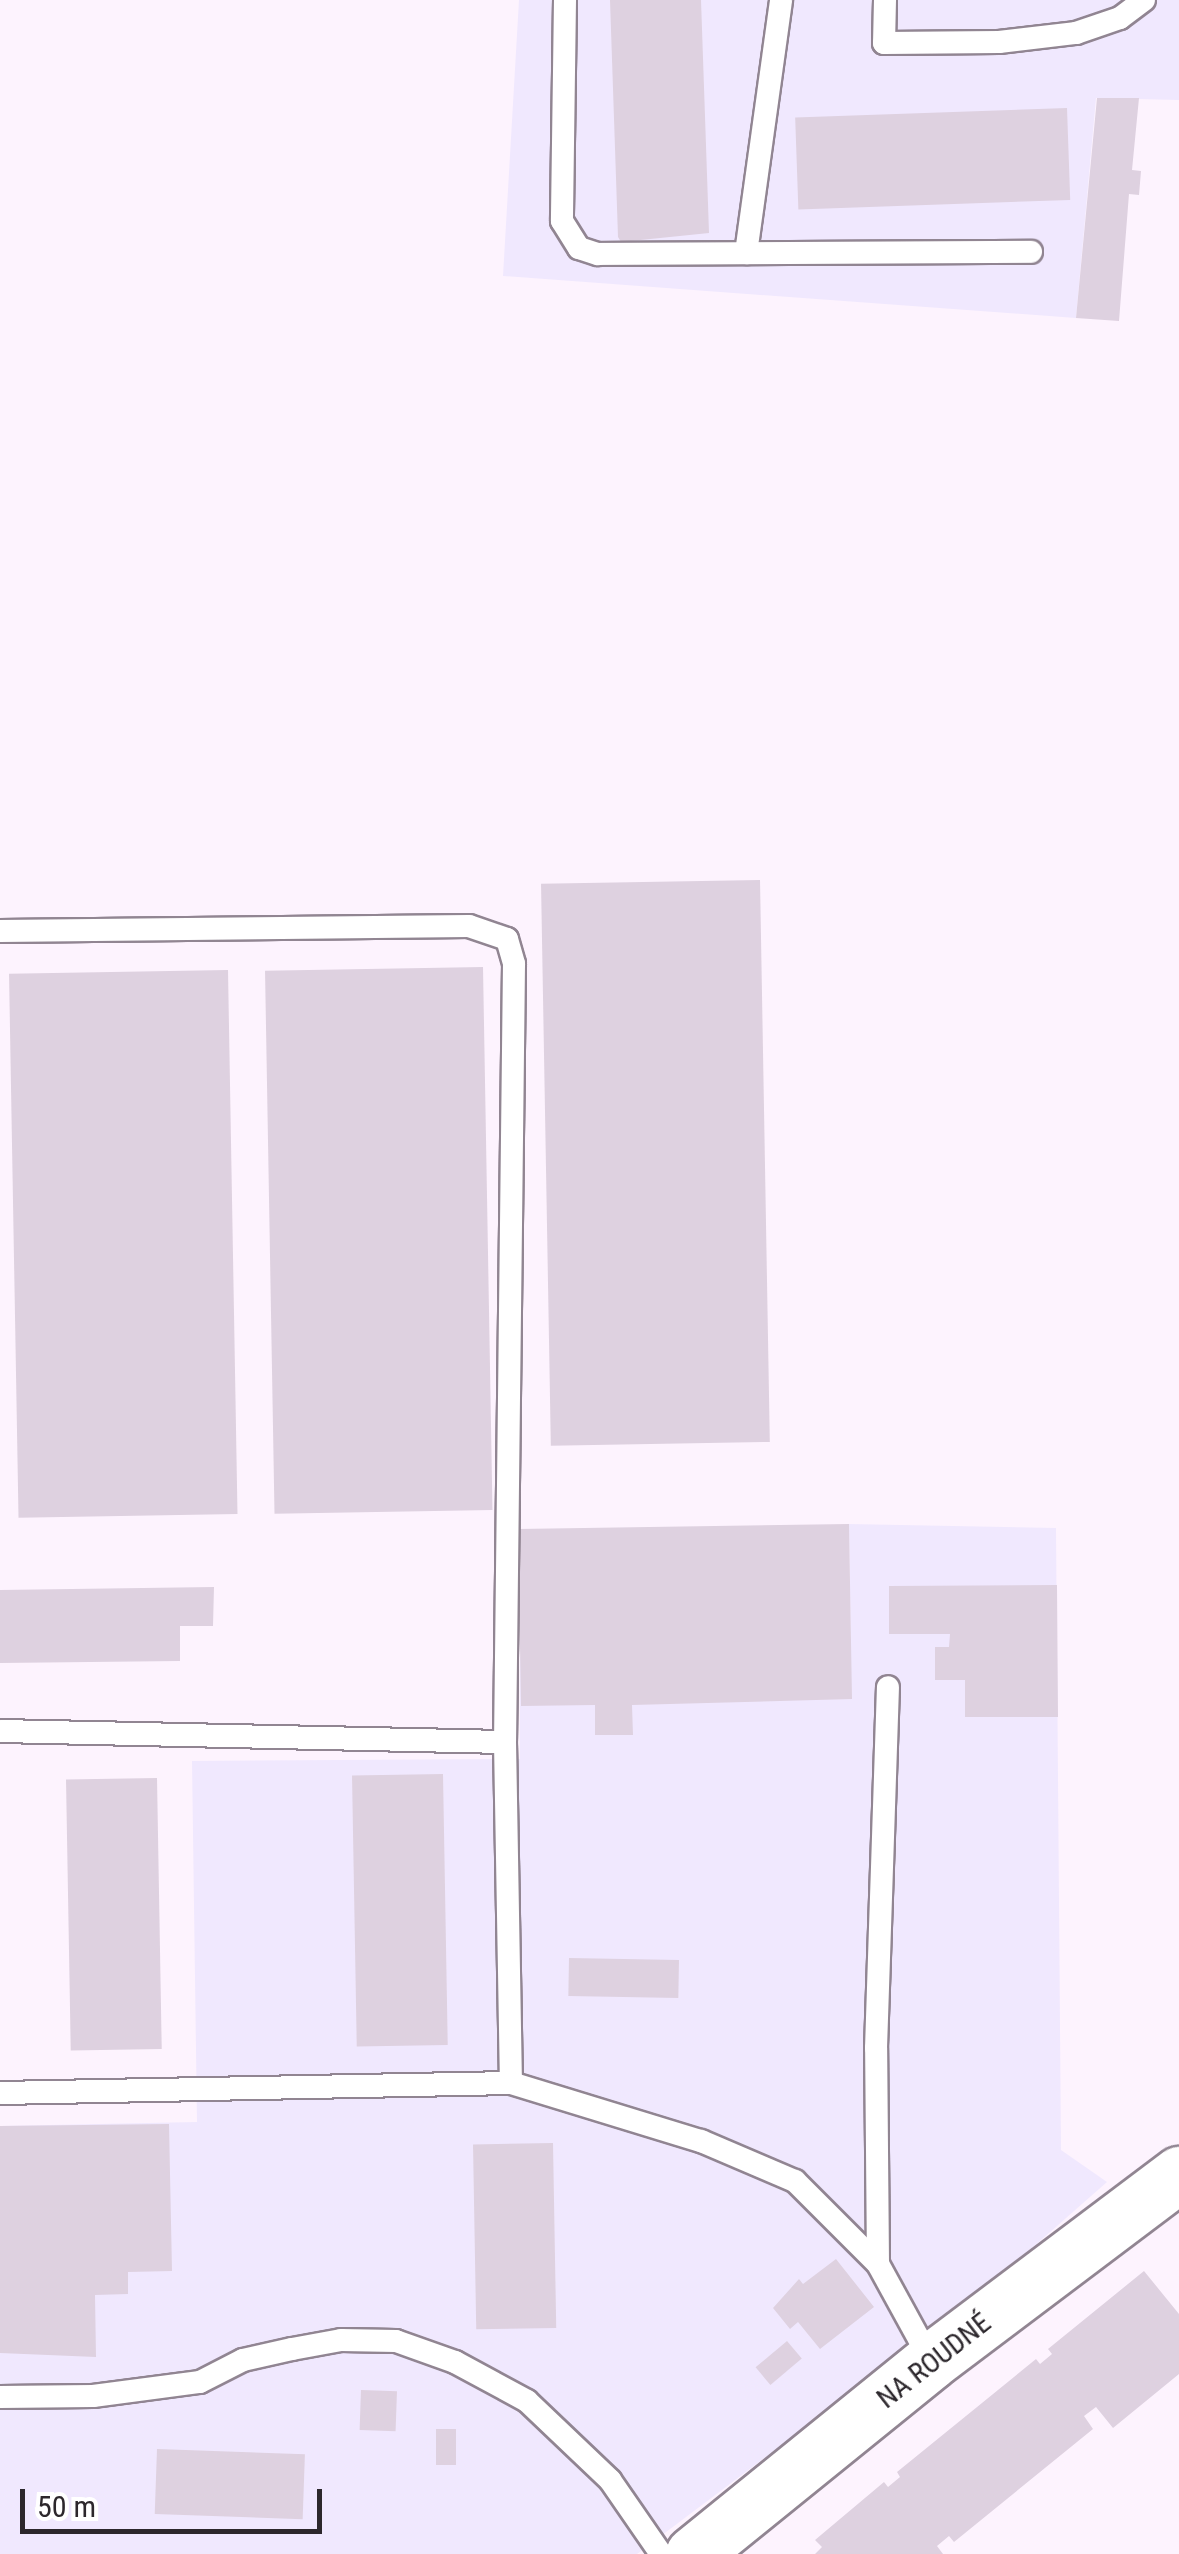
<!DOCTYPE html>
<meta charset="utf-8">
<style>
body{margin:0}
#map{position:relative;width:1179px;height:2554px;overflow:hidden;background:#fdf3fe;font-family:"Roboto Condensed",sans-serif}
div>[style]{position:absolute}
.industrial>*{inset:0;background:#f0e8fe}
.building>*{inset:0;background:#ded1e0;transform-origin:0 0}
.roads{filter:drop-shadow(2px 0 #918592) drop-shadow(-2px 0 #918592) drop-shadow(0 2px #918592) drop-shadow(0 -2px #918592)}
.lane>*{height:22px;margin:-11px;padding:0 11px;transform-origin:11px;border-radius:11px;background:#fff}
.secondary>*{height:55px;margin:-27.5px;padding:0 27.5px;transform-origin:27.5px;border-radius:27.5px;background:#fff}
span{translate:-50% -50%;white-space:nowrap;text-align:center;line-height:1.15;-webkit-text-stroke:8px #fff;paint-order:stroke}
.street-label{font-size:28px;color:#2c272c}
.scale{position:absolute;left:20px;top:2489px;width:302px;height:45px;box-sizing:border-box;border:5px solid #2c272c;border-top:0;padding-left:12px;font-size:30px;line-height:35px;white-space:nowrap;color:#2c272c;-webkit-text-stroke:8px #fff;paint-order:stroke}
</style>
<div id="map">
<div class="industrial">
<div style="clip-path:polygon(519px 0,1179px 0,1179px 100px,1096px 98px,1076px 318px,503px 276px)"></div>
<div style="clip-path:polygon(849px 1524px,1056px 1528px,1061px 2150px,1107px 2182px,967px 2305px,637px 2554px,0 2554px,0 2126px,197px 2122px,192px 1761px,520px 1759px,520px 1657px,851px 1651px)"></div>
</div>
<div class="building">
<div style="clip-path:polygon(610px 0,701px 0,709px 233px,621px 242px,618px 237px)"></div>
<div style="clip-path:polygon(1097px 98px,1139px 98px,1132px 170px,1141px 171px,1139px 195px,1129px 194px,1119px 321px,1076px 318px)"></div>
<div style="left:1067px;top:108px;width:92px;height:272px;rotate:88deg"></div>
<div style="left:760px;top:880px;width:562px;height:219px;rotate:89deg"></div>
<div style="left:483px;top:967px;width:543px;height:218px;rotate:89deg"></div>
<div style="left:228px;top:970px;width:544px;height:219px;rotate:89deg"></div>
<div style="clip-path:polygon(849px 1524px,852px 1699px,632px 1705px,633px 1735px,595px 1735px,595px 1705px,521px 1706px,518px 1529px)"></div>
<div style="clip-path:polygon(1057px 1585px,1058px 1717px,965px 1717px,965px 1680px,935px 1680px,935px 1647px,949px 1647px,950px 1634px,889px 1634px,889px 1586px)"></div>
<div style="clip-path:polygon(214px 1587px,213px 1626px,180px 1626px,180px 1661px,0 1663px,0 1590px)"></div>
<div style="left:443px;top:1774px;width:271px;height:91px;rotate:89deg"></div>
<div style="left:157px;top:1778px;width:271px;height:91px;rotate:89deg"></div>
<div style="left:569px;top:1958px;width:110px;height:38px;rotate:1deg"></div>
<div style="clip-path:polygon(169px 2124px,172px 2271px,128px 2272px,128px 2294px,95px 2295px,96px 2357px,0 2353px,0 2126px)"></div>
<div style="left:553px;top:2143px;width:185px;height:80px;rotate:89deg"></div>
<div style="clip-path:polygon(836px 2259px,874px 2307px,820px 2349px,798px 2322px,790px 2329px,773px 2308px,799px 2279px,803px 2284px)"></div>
<div style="clip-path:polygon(1144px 2271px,1179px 2314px,1179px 2374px,1113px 2428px,1096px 2407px,1084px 2416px,1093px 2429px,954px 2542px,949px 2536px,937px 2546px,943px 2554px,815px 2554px,822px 2547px,815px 2540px,884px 2482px,888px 2487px,900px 2477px,897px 2472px,1036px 2359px,1040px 2364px,1052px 2354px,1048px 2349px)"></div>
<div style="left:787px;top:2341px;width:23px;height:41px;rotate:50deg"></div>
<div style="left:361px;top:2390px;width:36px;height:40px;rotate:2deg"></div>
<div style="left:436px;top:2429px;width:20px;height:36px"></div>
<div style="left:157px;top:2449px;width:148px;height:65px;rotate:2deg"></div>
</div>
<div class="roads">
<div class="lane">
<div style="left:565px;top:0;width:221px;rotate:90.8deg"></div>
<div style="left:562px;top:221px;width:32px;rotate:58deg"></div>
<div style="left:579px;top:248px;width:20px;rotate:18deg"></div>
<div style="left:598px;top:254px;width:433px;rotate:-0.3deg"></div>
<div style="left:885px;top:0;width:43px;rotate:91.3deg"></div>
<div style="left:884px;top:43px;width:115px;rotate:-0.5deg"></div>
<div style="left:999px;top:42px;width:78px;rotate:-6.7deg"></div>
<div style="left:1076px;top:33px;width:46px;rotate:-18.8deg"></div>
<div style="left:1120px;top:18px;width:30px;rotate:-37deg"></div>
<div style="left:746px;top:253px;width:255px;rotate:-82.1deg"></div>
<div style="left:0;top:931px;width:469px;rotate:-0.6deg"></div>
<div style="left:469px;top:926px;width:40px;rotate:18.9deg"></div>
<div style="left:507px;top:939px;width:26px;rotate:74deg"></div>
<div style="left:514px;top:964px;width:778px;rotate:90.66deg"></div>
<div style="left:505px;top:1742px;width:341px;rotate:89deg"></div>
<div style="left:511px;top:2083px;width:199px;rotate:17deg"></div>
<div style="left:701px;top:2141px;width:102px;rotate:23.1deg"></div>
<div style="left:795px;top:2181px;width:117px;rotate:45deg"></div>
<div style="left:878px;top:2264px;width:111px;rotate:61.3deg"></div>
<div style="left:0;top:1731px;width:505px;rotate:1.25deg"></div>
<div style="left:0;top:2093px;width:511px;rotate:-1.12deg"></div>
<div style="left:878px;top:2264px;width:216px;rotate:-90.5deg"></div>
<div style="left:876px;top:2048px;width:361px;rotate:-88.1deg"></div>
<div style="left:0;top:2397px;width:93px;rotate:-0.6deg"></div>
<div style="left:93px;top:2396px;width:108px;rotate:-7.5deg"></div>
<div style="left:200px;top:2382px;width:48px;rotate:-27.1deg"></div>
<div style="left:243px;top:2360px;width:50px;rotate:-12.7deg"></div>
<div style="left:292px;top:2349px;width:50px;rotate:-10.4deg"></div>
<div style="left:341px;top:2340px;width:55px;rotate:1deg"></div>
<div style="left:396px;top:2341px;width:63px;rotate:19.6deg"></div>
<div style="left:455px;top:2362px;width:82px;rotate:28.4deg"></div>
<div style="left:527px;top:2401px;width:115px;rotate:43.6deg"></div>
<div style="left:610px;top:2480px;width:90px;rotate:55.4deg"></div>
</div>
<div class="secondary">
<div style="left:693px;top:2554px;width:306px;rotate:-39deg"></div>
<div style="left:931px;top:2361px;width:311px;rotate:-37deg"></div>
</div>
</div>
<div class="street-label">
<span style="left:934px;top:2361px;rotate:-38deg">NA ROUDNÉ</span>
</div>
<div class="scale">50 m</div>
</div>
